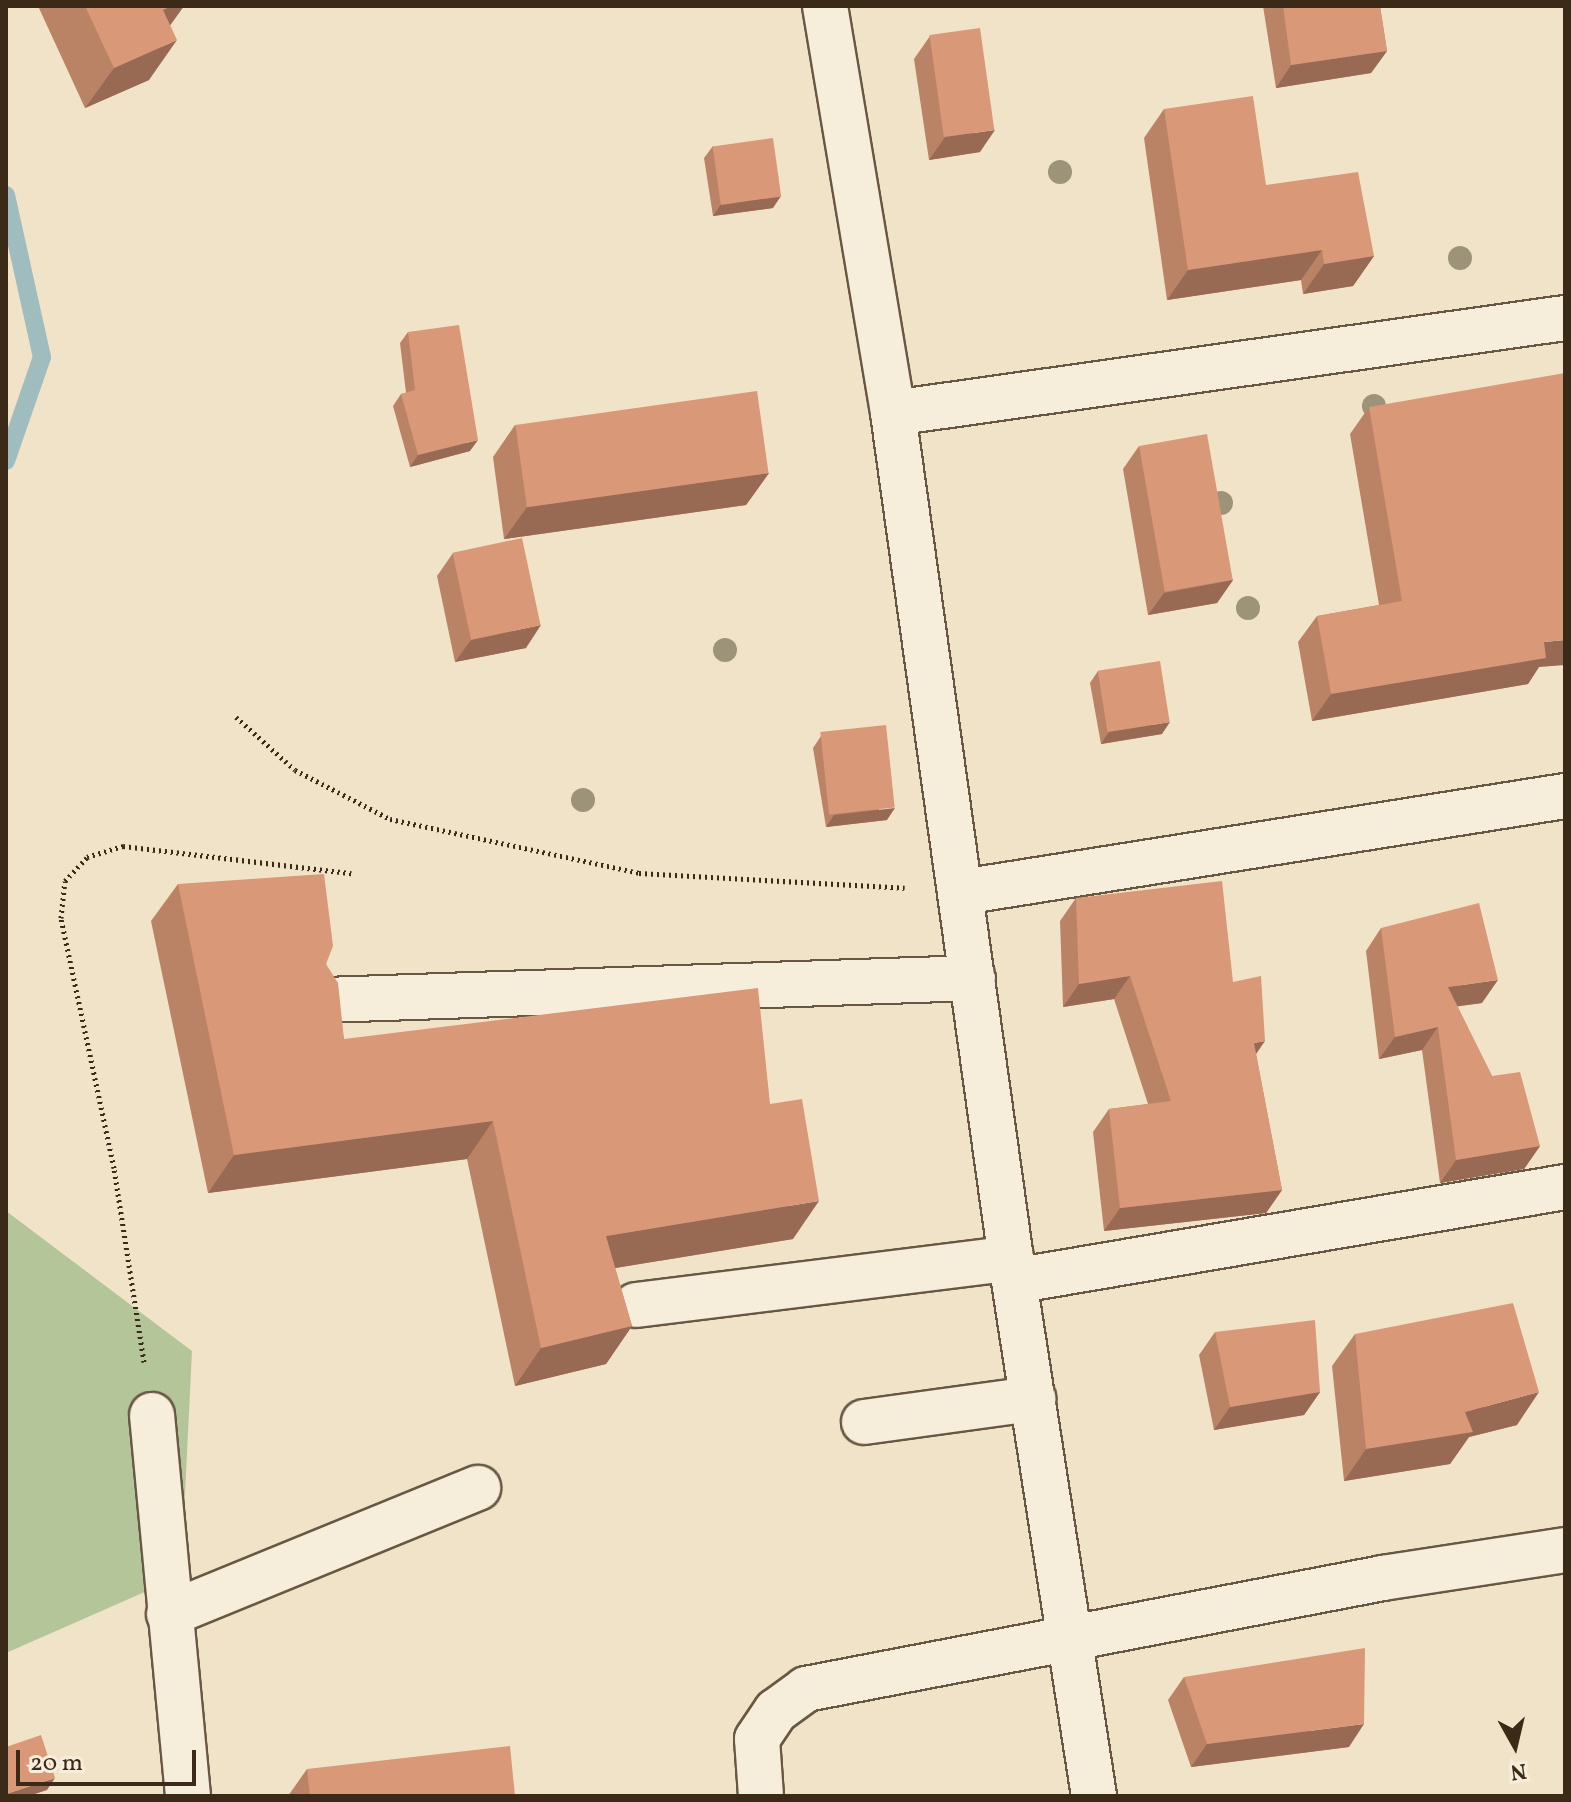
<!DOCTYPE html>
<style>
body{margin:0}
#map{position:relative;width:1571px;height:1802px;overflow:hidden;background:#f1e3c7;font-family:Vollkorn,serif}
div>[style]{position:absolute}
.green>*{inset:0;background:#b4c59a}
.stream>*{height:18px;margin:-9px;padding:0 9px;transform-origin:9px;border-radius:9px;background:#9fbcbf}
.path>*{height:5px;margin-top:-2.5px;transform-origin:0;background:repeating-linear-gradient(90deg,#3a2a17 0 2px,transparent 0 6px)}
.roads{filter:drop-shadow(2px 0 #685843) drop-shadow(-2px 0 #685843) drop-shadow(0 2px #685843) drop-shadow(0 -2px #685843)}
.minor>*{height:44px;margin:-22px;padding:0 22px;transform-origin:22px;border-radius:22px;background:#f6eddb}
.trees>*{width:24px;height:24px;margin:-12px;border-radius:50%;background:#9d9378}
.wall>*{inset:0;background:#bb8366}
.shaded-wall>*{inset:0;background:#986a53}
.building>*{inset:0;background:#d99877;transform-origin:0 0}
span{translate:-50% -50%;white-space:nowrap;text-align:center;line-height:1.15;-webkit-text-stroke:6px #f6eddb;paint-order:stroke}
.frame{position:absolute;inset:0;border:8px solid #3a2a17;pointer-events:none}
.north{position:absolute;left:1475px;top:1706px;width:80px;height:80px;-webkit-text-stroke:6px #f6eddb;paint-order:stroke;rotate:172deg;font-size:22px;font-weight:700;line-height:32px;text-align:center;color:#3a2a17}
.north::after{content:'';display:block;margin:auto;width:28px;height:36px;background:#3a2a17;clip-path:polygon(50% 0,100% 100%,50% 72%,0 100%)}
.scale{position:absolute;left:16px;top:1750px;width:180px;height:36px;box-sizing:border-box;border:4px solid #3a2a17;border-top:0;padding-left:10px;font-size:24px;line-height:28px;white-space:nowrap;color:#3a2a17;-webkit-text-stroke:6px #f6eddb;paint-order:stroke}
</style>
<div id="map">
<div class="green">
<div style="clip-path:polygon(6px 1211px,192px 1351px,181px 1576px,6px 1653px)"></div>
</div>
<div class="stream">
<div style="left:6px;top:195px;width:166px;rotate:77.5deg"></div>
<div style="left:42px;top:357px;width:110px;rotate:109.1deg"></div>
</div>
<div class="path">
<div style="left:236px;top:717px;width:79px;rotate:41.9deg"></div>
<div style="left:295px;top:770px;width:107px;rotate:27.3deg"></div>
<div style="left:390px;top:819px;width:255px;rotate:12.2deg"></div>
<div style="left:639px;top:873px;width:266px;rotate:3.2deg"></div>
<div style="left:144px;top:1362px;width:196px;rotate:-98.8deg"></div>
<div style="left:114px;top:1168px;width:256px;rotate:-102deg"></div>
<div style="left:61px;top:918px;width:37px;rotate:-84deg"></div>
<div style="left:65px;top:881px;width:33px;rotate:-47deg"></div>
<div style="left:87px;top:857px;width:38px;rotate:-17deg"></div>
<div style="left:123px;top:846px;width:230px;rotate:6.8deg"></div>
</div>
<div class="roads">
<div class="minor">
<div style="left:825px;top:6px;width:413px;rotate:80.5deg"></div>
<div style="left:893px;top:413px;width:876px;rotate:82.06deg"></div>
<div style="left:1014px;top:1281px;width:521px;rotate:81.17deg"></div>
<div style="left:893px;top:413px;width:679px;rotate:-8.05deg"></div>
<div style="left:962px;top:892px;width:611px;rotate:-9.05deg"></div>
<div style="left:325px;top:1000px;width:648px;rotate:-1.94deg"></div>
<div style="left:1014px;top:1281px;width:559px;rotate:-9.68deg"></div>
<div style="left:636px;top:1305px;width:378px;rotate:-7.1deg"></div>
<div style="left:152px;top:1415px;width:383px;rotate:84.6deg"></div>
<div style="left:864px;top:1422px;width:171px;rotate:-7.8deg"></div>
<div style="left:169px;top:1614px;width:334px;rotate:-22.2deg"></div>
<div style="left:761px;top:1796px;width:57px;rotate:-94deg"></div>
<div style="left:757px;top:1739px;width:34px;rotate:-56deg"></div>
<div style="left:776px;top:1711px;width:37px;rotate:-36deg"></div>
<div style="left:806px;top:1689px;width:588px;rotate:-10.89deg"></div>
<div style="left:1383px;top:1578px;width:184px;rotate:-8.7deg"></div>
</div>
</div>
<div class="trees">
<div style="left:1060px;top:172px"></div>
<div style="left:1460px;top:258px"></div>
<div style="left:1374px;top:406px"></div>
<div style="left:1221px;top:503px"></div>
<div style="left:1248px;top:608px"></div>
<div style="left:725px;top:650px"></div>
<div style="left:583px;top:800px"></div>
</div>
<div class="wall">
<div style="clip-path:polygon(38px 6px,184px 6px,170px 25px,149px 80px,85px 108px)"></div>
<div style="clip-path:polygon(1263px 6px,1380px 6px,1387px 51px,1371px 73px,1276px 88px)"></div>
<div style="clip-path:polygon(930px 36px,980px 152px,929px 160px,914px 59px)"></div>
<div style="clip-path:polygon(1164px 109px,1266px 185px,1374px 256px,1353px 286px,1303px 294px,1301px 280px,1167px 300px,1144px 138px)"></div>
<div style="clip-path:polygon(713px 146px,773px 208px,713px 216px,704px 158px)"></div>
<div style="clip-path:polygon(408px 332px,470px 451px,410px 467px,393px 406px,401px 394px,406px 393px,400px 343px)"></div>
<div style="clip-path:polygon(1369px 407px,1539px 667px,1528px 684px,1312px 721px,1298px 642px,1317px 616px,1379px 605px,1350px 434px)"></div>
<div style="clip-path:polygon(515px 425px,769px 473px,746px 505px,504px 539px,493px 457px)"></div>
<div style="clip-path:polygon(1139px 446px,1233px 580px,1217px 603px,1148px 615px,1123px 469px)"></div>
<div style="clip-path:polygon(453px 553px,526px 648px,455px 662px,437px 576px)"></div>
<div style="clip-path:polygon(1098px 671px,1162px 734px,1101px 744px,1090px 683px)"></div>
<div style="clip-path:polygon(821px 736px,887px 820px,826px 827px,813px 748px)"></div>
<div style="clip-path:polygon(178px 884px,326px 964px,344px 1039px,770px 1104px,793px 1239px,615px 1268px,632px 1326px,606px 1364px,515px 1386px,467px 1159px,208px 1193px,151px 921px)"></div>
<div style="clip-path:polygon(1076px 898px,1233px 982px,1256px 1054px,1282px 1190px,1266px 1213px,1104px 1231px,1093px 1132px,1109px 1109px,1148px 1104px,1114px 999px,1063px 1007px,1060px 921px)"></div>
<div style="clip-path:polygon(1381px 928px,1482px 1003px,1457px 1006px,1492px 1076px,1540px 1146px,1524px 1169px,1440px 1183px,1422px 1050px,1379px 1059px,1366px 951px)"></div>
<div style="clip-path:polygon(1215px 1332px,1320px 1392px,1304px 1415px,1214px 1430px,1199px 1355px)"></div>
<div style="clip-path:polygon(1355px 1334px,1517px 1425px,1469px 1437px,1450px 1464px,1344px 1481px,1332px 1366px)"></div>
<div style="clip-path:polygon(1184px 1677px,1349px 1747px,1191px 1767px,1168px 1700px)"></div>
<div style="clip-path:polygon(307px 1769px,515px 1796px,288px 1796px)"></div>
</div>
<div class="shaded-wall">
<div style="clip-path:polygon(171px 6px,184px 6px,161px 38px,163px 10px)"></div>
<div style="clip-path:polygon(177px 40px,149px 80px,85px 108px,114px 68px)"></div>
<div style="clip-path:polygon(1387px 51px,1371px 73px,1276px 88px,1291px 65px)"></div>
<div style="clip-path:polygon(995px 130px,980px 152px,929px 160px,945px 137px)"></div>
<div style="clip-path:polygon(781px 196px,773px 208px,713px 216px,721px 204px)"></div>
<div style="clip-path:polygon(1322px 250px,1301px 280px,1167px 300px,1188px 270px)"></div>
<div style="clip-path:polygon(1374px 256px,1353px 286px,1303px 294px,1324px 264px)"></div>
<div style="clip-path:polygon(478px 440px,470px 451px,410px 467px,418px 455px)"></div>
<div style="clip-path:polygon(769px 473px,746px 505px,504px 539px,527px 507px)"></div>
<div style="clip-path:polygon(1233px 580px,1217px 603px,1148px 615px,1164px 593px)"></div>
<div style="clip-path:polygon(541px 625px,526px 648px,455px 662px,471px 640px)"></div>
<div style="clip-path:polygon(1565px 640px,1565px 665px,1539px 667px,1528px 684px,1312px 721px,1331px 694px,1544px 642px)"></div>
<div style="clip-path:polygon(1170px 722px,1162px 734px,1101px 744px,1109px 732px)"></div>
<div style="clip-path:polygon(895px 808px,887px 820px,826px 827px,834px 815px)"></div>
<div style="clip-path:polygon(1130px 976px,1114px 999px,1063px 1007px,1079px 984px)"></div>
<div style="clip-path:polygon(1498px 980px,1482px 1003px,1432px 1010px,1448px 987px)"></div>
<div style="clip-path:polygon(1438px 1027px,1422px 1050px,1379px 1059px,1395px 1037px)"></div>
<div style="clip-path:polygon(1265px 1041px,1250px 1063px,1254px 1043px)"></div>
<div style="clip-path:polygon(493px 1121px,467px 1159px,208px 1193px,234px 1155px)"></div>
<div style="clip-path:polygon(1540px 1146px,1524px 1169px,1440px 1183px,1456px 1160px)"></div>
<div style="clip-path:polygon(1282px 1190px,1266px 1213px,1104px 1231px,1120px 1208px)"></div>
<div style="clip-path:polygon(819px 1201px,793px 1239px,579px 1274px,606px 1236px)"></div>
<div style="clip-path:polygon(632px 1326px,606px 1364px,515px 1386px,541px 1348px)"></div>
<div style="clip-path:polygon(1320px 1392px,1304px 1415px,1214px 1430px,1230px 1407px)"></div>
<div style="clip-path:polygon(1539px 1392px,1517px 1425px,1469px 1437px,1450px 1464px,1344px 1481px,1366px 1449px,1465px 1412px)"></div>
<div style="clip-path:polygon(1364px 1724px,1349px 1747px,1191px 1767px,1207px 1744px)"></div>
<div style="clip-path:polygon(55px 1778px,47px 1790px,29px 1796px,6px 1796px,6px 1794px)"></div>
</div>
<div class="building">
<div style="clip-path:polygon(85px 6px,171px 6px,163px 10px,177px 40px,114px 68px)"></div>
<div style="clip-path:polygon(1283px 6px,1380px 6px,1387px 51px,1291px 65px)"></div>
<div style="left:980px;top:28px;width:103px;height:51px;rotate:82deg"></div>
<div style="clip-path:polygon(1253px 96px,1266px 185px,1358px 172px,1374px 256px,1324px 264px,1322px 250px,1188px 270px,1164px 109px)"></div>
<div style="left:773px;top:138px;width:59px;height:61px;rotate:82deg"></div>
<div style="clip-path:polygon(459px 325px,478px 440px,418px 455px,401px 394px,415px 390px,408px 332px)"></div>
<div style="clip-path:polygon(1565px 373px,1565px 640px,1544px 642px,1546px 658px,1331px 694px,1317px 616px,1402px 601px,1369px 407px)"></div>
<div style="left:757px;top:391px;width:83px;height:244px;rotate:82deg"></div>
<div style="left:1207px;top:434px;width:148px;height:69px;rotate:80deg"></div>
<div style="left:522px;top:538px;width:89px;height:71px;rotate:78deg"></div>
<div style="left:1160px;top:661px;width:62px;height:63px;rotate:81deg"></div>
<div style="left:886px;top:725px;width:83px;height:66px;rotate:84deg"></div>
<div style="clip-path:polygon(324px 874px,333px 946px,326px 964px,338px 983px,344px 1039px,758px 988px,770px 1104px,802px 1099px,819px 1201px,606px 1236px,632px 1326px,541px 1348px,493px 1121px,234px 1155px,178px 884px)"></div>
<div style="clip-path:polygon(1222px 881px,1233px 982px,1261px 976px,1265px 1041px,1254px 1043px,1282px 1190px,1120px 1208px,1109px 1109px,1171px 1101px,1130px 976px,1079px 984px,1076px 898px)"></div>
<div style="clip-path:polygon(1479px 903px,1498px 980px,1448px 987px,1492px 1076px,1520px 1072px,1540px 1146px,1456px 1160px,1438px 1027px,1395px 1037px,1381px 928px)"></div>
<div style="clip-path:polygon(1513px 1303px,1539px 1392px,1465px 1412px,1473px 1432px,1366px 1449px,1355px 1334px)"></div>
<div style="clip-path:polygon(1315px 1320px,1320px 1392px,1230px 1407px,1215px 1332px)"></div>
<div style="clip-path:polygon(1365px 1648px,1364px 1724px,1207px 1744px,1184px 1677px)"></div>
<div style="clip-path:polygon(41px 1735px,55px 1778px,6px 1794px,6px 1747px)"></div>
<div style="clip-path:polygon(510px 1746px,515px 1796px,310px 1796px,307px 1769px)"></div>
</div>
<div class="frame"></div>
<div class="north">N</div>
<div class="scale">20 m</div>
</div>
